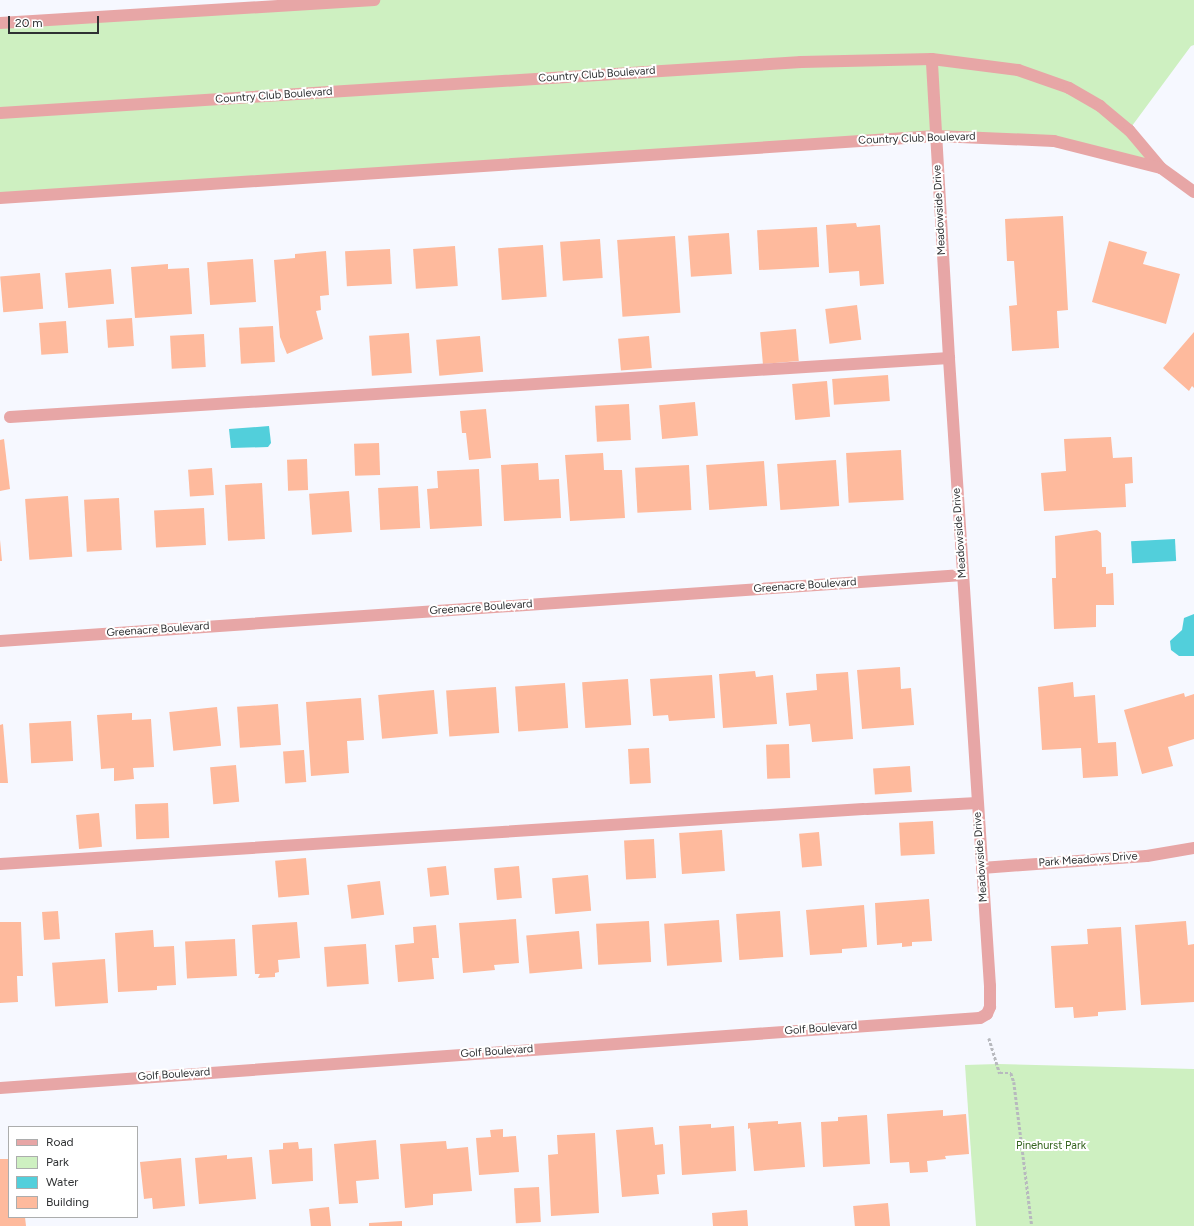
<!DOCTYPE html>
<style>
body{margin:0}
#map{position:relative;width:1194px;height:1226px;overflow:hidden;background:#f6f8ff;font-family:Figtree,sans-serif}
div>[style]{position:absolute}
.green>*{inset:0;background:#cef0c1}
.water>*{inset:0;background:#52cfdb;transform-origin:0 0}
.building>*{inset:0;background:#feba9d;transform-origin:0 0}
.path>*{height:2.5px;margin-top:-1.25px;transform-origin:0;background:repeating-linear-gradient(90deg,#b7b9be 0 3px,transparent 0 5px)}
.service>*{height:12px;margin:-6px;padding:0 6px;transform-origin:6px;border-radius:6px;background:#e7a6a6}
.minor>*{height:12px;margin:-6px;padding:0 6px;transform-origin:6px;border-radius:6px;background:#e7a6a6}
span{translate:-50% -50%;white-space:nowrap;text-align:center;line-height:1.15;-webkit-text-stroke:4px #fff;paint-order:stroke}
.street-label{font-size:11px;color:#2f3133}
.park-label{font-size:11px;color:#35641f}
.legend{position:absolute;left:8px;top:1126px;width:130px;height:92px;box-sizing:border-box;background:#fff;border:1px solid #acadad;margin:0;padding:5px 7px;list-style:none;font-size:12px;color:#2f3133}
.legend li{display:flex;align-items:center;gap:8px;height:20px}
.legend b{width:20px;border:1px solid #acadad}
.scale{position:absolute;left:8px;top:16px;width:91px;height:18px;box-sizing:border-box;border:2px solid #2f3133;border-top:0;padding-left:5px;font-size:12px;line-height:14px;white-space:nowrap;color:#2f3133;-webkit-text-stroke:3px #fff;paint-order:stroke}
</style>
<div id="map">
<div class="green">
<div style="clip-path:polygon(374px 0,1194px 0,1194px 45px,1191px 46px,1129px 130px,1161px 168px,1116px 157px,987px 136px,0 198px,0 23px)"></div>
<div style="clip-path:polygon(998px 1064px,1194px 1069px,1194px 1226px,976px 1226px,965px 1065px)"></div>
</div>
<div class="water">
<div style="clip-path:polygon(269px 426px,271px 443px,268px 447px,231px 448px,229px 429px)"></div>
<div style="left:1175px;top:539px;width:22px;height:44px;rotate:87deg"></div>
<div style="clip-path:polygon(1194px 614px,1194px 656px,1179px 656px,1171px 650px,1170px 641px,1182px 630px,1184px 618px)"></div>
</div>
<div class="building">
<div style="clip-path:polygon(1063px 216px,1068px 310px,1057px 311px,1059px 348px,1012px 351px,1009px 306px,1017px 305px,1014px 261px,1007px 261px,1005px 219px)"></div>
<div style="clip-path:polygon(856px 223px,857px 227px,880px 225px,884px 284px,860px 286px,859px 271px,829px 273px,826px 225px)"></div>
<div style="left:817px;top:227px;width:40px;height:60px;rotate:87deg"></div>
<div style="left:729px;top:233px;width:41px;height:41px;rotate:86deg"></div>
<div style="left:675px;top:236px;width:77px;height:58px;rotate:86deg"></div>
<div style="left:600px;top:239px;width:39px;height:40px;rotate:86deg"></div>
<div style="clip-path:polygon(1109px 241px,1147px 252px,1143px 264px,1180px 274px,1166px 324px,1092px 302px)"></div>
<div style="left:543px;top:245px;width:52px;height:45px;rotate:86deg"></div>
<div style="left:455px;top:246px;width:40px;height:42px;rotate:86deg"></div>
<div style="left:390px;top:249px;width:35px;height:45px;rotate:87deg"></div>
<div style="clip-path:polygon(326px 251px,329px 295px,320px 296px,321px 310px,316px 311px,323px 339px,287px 354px,280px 337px,274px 260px,295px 258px,295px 254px)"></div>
<div style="left:253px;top:259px;width:43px;height:46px;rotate:86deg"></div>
<div style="clip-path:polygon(168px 264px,168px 269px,189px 268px,192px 314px,135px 318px,131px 267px)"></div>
<div style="left:111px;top:269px;width:35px;height:46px;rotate:85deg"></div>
<div style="left:40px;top:273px;width:36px;height:40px;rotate:85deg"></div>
<div style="left:857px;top:305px;width:35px;height:32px;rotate:83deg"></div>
<div style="left:132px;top:318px;width:28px;height:26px;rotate:86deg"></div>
<div style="left:66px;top:321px;width:32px;height:27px;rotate:86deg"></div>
<div style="left:273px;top:326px;width:36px;height:34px;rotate:87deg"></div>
<div style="left:796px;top:329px;width:32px;height:36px;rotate:85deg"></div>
<div style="clip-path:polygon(1194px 332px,1194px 388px,1192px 386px,1189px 391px,1163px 368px)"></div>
<div style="left:409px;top:333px;width:40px;height:40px;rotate:86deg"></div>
<div style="left:204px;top:334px;width:33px;height:34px;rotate:87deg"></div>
<div style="left:480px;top:336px;width:36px;height:44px;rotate:85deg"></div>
<div style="left:649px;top:336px;width:32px;height:31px;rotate:85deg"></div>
<div style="left:888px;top:375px;width:26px;height:56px;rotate:86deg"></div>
<div style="left:827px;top:381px;width:36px;height:35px;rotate:85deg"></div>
<div style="left:695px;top:402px;width:34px;height:36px;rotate:85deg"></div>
<div style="left:629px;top:404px;width:36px;height:34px;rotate:87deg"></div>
<div style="clip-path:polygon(486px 409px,491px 458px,469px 460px,466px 433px,462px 433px,460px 411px)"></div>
<div style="clip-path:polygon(1111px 437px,1113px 458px,1132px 457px,1133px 483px,1125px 484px,1126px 507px,1044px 511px,1041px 473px,1066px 471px,1064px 439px)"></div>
<div style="clip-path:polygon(4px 439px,10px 489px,0 491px,0 440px)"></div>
<div style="left:379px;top:443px;width:32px;height:25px;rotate:88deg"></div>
<div style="left:901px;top:450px;width:50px;height:55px;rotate:87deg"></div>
<div style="clip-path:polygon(603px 453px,604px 470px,622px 470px,625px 518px,570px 521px,565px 455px)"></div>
<div style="left:307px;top:459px;width:31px;height:20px;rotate:88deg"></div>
<div style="left:836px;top:460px;width:46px;height:59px;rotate:86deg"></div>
<div style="left:764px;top:461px;width:45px;height:58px;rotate:86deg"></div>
<div style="clip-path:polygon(538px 463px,539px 480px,559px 479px,561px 518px,504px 521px,501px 465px)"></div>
<div style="left:689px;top:465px;width:45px;height:54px;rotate:87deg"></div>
<div style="left:212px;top:468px;width:27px;height:24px;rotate:86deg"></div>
<div style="clip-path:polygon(479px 469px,482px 526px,430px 529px,427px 489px,438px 488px,437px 471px)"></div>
<div style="left:262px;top:483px;width:56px;height:37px;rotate:87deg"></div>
<div style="left:418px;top:486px;width:42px;height:40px;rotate:87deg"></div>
<div style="left:349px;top:491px;width:41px;height:40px;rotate:86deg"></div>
<div style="left:68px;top:496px;width:61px;height:43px;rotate:86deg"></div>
<div style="left:119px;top:498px;width:52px;height:35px;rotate:87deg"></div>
<div style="left:204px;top:508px;width:37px;height:50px;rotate:87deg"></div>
<div style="clip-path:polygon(1097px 530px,1101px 533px,1102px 567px,1106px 567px,1106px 574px,1113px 573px,1114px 605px,1096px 605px,1096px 627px,1054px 629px,1052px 578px,1056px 578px,1055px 536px)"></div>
<div style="clip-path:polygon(0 540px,2px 561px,0 561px)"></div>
<div style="clip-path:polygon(900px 667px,901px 689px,911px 688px,914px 725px,862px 729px,857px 670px)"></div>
<div style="clip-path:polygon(755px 671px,756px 677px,773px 675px,777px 724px,723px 728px,719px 674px)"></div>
<div style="clip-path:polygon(848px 672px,853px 739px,812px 742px,810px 724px,789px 726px,786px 693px,817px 690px,816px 674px)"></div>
<div style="clip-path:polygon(712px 675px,715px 718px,669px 721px,668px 715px,653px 716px,650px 679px)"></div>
<div style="left:628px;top:679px;width:46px;height:46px;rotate:86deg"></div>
<div style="clip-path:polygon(1073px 682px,1074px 697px,1095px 695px,1098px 743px,1116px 742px,1118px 776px,1083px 778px,1081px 748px,1042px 750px,1038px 687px)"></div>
<div style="left:565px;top:683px;width:45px;height:50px;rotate:86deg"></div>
<div style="left:496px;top:687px;width:46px;height:50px;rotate:86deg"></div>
<div style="left:434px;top:690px;width:44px;height:56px;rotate:85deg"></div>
<div style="clip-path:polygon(1184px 693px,1185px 697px,1194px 694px,1194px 739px,1168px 747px,1173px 766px,1142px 774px,1124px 710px)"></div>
<div style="clip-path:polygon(361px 698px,364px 740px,347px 741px,349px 773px,311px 776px,306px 702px)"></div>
<div style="left:278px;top:704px;width:41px;height:41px;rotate:86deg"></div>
<div style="left:217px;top:707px;width:39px;height:48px;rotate:84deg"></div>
<div style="clip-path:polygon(132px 713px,132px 720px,151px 719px,154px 767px,133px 768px,134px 779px,114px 781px,114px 768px,101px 769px,97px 715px)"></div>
<div style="left:71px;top:721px;width:40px;height:42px;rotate:87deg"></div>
<div style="clip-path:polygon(3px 724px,8px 783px,0 783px,0 725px)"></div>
<div style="left:789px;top:744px;width:34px;height:23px;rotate:88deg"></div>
<div style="left:649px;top:748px;width:35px;height:21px;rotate:87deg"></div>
<div style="left:304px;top:750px;width:32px;height:21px;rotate:86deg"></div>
<div style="left:236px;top:765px;width:37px;height:26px;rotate:85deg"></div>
<div style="left:910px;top:766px;width:26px;height:37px;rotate:86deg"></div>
<div style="left:168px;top:803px;width:35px;height:33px;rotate:88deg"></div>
<div style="left:99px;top:813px;width:34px;height:23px;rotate:85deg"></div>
<div style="left:933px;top:821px;width:33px;height:34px;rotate:87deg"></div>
<div style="left:722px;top:830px;width:41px;height:43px;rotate:86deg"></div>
<div style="left:819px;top:832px;width:34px;height:20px;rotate:85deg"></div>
<div style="left:654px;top:839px;width:39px;height:30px;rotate:87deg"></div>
<div style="left:306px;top:858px;width:37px;height:31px;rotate:85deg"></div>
<div style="left:446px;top:866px;width:29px;height:19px;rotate:84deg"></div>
<div style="left:519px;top:866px;width:32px;height:25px;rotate:85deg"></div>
<div style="left:588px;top:875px;width:36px;height:36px;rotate:85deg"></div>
<div style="left:380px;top:881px;width:34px;height:33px;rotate:83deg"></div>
<div style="clip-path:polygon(929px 899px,932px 941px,912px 942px,912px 946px,902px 947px,902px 943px,877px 945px,875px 903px)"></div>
<div style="clip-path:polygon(864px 905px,867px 947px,842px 949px,842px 953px,810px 955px,806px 910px)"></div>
<div style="left:58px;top:911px;width:28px;height:16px;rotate:86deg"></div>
<div style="left:780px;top:911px;width:46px;height:44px;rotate:86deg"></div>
<div style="clip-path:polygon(516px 919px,519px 963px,494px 965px,495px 970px,463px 973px,459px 923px)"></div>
<div style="left:719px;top:920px;width:42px;height:55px;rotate:86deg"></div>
<div style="left:649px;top:921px;width:41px;height:53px;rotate:87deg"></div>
<div style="clip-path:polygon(1186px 921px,1188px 945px,1194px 944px,1194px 1002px,1141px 1005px,1135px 925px)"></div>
<div style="clip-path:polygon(0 922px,21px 922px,23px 976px,17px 976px,18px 1002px,0 1003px)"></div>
<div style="clip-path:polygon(297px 922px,300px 958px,278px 960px,279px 972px,275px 973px,275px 977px,258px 978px,260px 974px,255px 974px,252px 925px)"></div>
<div style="clip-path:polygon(436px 925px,439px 958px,432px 958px,434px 979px,398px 982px,395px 945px,414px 943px,413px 927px)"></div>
<div style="clip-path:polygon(1121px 927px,1126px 1010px,1098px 1012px,1098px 1016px,1074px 1018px,1073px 1007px,1055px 1008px,1051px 946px,1088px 944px,1087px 929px)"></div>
<div style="clip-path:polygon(153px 930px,154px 947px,174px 946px,176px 985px,157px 986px,157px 990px,118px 992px,115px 933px)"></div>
<div style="left:579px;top:931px;width:38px;height:53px;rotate:85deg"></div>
<div style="left:235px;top:939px;width:37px;height:50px;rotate:87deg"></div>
<div style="left:366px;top:944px;width:40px;height:42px;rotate:86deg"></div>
<div style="left:105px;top:959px;width:44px;height:53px;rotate:86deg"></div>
<div style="clip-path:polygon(943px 1110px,943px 1116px,966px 1114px,969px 1154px,945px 1156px,946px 1159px,927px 1161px,928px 1172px,910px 1173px,909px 1162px,890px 1163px,887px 1114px)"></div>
<div style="clip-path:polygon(867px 1115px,870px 1164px,823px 1167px,821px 1122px,838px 1121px,838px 1117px)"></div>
<div style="clip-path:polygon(778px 1121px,778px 1124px,801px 1122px,805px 1167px,754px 1171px,750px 1128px,748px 1129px,748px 1123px)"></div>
<div style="clip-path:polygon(711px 1124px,711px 1128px,734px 1126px,736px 1171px,682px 1175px,679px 1126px)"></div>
<div style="clip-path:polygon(653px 1127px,655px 1145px,663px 1144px,665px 1174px,657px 1175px,659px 1194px,622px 1197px,616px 1130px)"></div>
<div style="clip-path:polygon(503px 1129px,503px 1137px,516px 1136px,519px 1172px,479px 1175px,476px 1138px,491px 1137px,490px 1130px)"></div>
<div style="clip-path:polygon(595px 1133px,599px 1213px,551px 1216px,548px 1155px,558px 1154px,557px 1135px)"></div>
<div style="clip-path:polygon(376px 1140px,379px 1179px,356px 1181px,358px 1203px,339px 1204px,334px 1144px)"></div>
<div style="clip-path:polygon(446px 1141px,447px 1149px,468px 1147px,472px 1191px,433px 1194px,433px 1205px,405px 1208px,400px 1144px)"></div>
<div style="clip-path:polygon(298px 1142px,299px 1149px,312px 1148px,313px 1181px,272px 1184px,269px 1150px,283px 1149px,283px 1143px)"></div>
<div style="clip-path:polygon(227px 1155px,227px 1159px,252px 1157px,256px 1199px,199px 1204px,195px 1158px)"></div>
<div style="clip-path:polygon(181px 1158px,185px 1206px,153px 1209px,152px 1198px,144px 1199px,140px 1162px)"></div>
<div style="clip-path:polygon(0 1159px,9px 1159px,9px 1217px,25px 1217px,26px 1226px,0 1226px)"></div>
<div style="left:539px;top:1187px;width:35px;height:25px;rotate:87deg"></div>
<div style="left:888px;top:1203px;width:23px;height:35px;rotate:85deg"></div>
<div style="left:329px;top:1207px;width:19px;height:20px;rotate:84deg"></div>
<div style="clip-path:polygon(747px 1210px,748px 1226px,713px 1226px,712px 1213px)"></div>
<div style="clip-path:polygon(402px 1221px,402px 1226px,369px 1226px,369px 1223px)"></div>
</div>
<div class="path">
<div style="left:989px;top:1038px;width:37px;rotate:73deg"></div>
<div style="left:1000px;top:1073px;width:11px"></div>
<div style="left:1011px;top:1073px;width:9px;rotate:72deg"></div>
<div style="left:1014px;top:1082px;width:145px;rotate:82.9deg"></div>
</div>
<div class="service">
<div style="left:10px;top:417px;width:941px;rotate:-3.6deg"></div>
<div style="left:867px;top:809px;width:110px;rotate:-3.1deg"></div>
<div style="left:0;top:864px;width:865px;rotate:-3.65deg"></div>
</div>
<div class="minor">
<div style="left:0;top:23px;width:375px;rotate:-3.5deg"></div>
<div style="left:0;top:113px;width:803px;rotate:-3.64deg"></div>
<div style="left:801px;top:62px;width:131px;rotate:-1.3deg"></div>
<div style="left:932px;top:59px;width:87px;rotate:7.3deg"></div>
<div style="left:1018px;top:70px;width:54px;rotate:19.4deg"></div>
<div style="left:1069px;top:88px;width:36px;rotate:30deg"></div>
<div style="left:1100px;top:106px;width:38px;rotate:40deg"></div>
<div style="left:1129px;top:130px;width:50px;rotate:49.9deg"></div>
<div style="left:1161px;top:168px;width:41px;rotate:36deg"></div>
<div style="left:0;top:198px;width:938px;rotate:-3.79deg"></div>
<div style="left:936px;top:136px;width:118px;rotate:2.4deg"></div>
<div style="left:1054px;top:141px;width:110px;rotate:14.2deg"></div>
<div style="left:0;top:641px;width:965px;rotate:-3.92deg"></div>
<div style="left:982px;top:868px;width:165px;rotate:-4.2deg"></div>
<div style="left:1147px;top:856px;width:48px;rotate:-9.7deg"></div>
<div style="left:0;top:1088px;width:982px;rotate:-4.09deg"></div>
<div style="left:980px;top:1018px;width:8px;rotate:-30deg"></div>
<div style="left:987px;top:1014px;width:8px;rotate:-67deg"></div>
<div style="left:990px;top:1007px;width:21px;rotate:-90deg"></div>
<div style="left:990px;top:986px;width:629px;rotate:-93.74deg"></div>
<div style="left:949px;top:358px;width:299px;rotate:-93.3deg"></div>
</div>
<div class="street-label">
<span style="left:597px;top:75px;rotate:-4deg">Country Club Boulevard</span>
<span style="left:274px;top:96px;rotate:-4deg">Country Club Boulevard</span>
<span style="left:917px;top:139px;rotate:-2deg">Country Club Boulevard</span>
<span style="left:940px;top:210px;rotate:-93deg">Meadowside Drive</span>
<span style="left:960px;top:533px;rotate:-94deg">Meadowside Drive</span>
<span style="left:805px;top:586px;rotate:-4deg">Greenacre Boulevard</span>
<span style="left:481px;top:608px;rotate:-4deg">Greenacre Boulevard</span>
<span style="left:158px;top:630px;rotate:-4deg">Greenacre Boulevard</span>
<span style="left:981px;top:857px;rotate:-94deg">Meadowside Drive</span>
<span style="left:1088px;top:860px;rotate:-4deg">Park Meadows Drive</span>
<span style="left:821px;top:1029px;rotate:-4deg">Golf Boulevard</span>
<span style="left:497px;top:1052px;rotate:-4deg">Golf Boulevard</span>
<span style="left:174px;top:1075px;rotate:-4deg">Golf Boulevard</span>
</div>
<div class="park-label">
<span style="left:1051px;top:1146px">Pinehurst Park</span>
</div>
<ul class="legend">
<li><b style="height:5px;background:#e7a6a6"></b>Road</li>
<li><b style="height:11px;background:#cef0c1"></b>Park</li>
<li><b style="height:11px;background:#52cfdb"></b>Water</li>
<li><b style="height:11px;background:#feba9d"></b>Building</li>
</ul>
<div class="scale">20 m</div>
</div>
